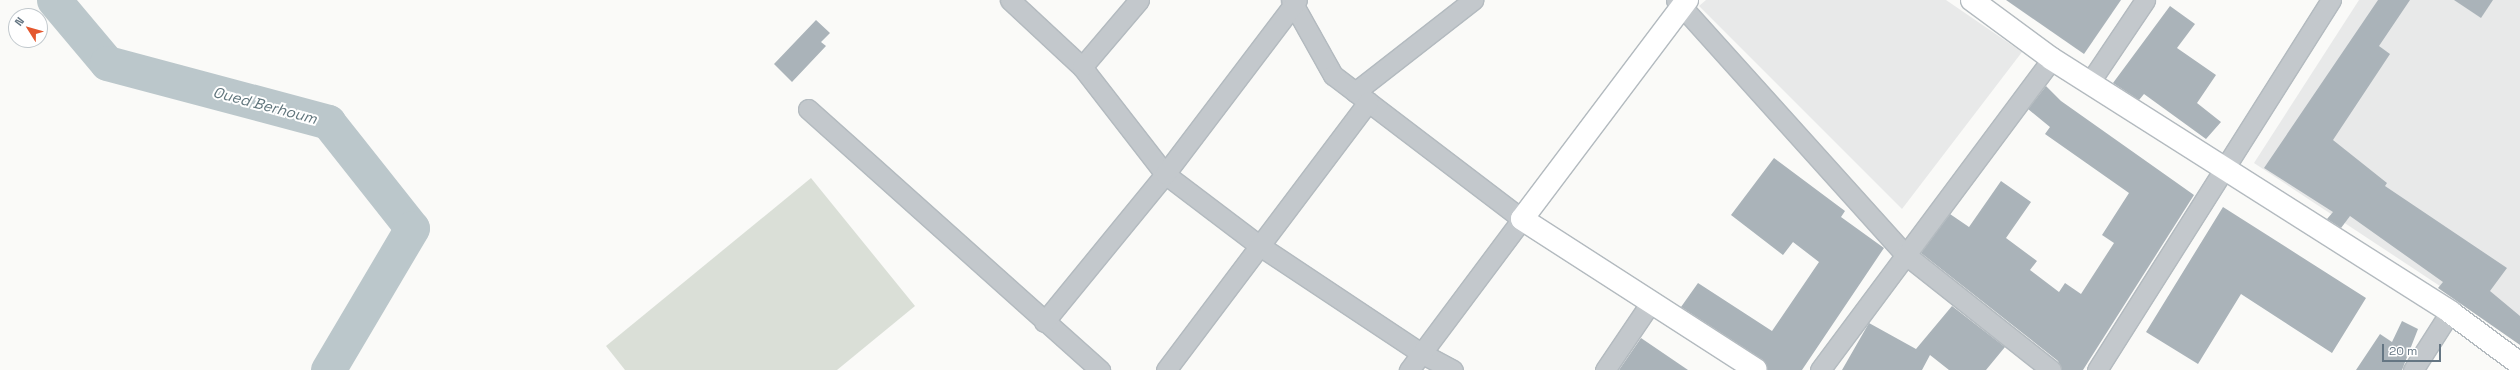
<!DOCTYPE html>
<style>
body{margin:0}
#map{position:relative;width:2520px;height:370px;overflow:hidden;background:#fafaf8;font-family:"Space Grotesk",sans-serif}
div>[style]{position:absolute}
.built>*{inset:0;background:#e8e9e9}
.green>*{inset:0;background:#dadfd7}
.river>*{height:35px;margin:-17.5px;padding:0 17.5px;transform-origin:17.5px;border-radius:17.5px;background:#bbc7cb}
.building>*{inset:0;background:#aab3b9}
.roads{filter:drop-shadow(1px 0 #b3babf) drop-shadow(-1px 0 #b3babf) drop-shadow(0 1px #b3babf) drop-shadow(0 -1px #b3babf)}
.street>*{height:19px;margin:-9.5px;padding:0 9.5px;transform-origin:9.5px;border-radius:9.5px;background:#c3c8cc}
.secondary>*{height:22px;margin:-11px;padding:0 11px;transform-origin:11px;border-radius:11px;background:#fff}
span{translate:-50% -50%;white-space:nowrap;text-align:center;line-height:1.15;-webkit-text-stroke:4px #fff;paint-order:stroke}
.water-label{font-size:15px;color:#60757c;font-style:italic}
.north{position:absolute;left:8px;top:8px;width:40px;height:40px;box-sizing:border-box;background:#fff;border:1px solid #c1c8cd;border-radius:50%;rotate:307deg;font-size:11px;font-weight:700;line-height:16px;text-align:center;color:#657683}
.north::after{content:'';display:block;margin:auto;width:14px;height:18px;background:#e4572e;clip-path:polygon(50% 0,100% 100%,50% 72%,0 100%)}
.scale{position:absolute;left:2382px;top:344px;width:59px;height:18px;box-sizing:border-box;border:2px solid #657683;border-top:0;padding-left:5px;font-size:12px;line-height:14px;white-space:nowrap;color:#657683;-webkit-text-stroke:3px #fff;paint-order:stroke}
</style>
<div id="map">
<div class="built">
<div style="clip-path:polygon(1706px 0,1946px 0,2022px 52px,1902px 209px,1699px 6px)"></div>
<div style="clip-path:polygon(2359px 0,2520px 0,2520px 339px,2254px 163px)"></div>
</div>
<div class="green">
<div style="clip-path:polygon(811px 178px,915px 306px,837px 370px,625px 370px,606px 346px)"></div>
</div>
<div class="river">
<div style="left:54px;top:0;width:82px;rotate:49.9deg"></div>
<div style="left:107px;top:63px;width:229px;rotate:14.9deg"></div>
<div style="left:328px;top:122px;width:135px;rotate:51.6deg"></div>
<div style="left:412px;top:228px;width:165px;rotate:120.6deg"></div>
</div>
<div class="building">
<div style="clip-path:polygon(2006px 0,2121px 0,2084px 54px)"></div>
<div style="clip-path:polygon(2378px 0,2410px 0,2379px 46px,2390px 54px,2333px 140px,2387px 183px,2385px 186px,2507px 268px,2490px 291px,2520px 316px,2520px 345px,2438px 288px,2443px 282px,2350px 216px,2341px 228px,2327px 219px,2333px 212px,2264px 168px)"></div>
<div style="clip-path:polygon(2454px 0,2493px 0,2481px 18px)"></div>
<div style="clip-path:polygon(2170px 6px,2195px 24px,2177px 48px,2216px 75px,2197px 103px,2221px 122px,2206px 139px,2144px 94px,2139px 100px,2113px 83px)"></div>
<div style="clip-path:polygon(816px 20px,830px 33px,821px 42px,826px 46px,792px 82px,774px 64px)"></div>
<div style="clip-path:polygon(2046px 86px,2061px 101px,2194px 195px,2083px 370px,2062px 370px,2058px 361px,1921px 253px,1950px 214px,1969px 227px,2001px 181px,2031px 202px,2006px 238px,2037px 261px,2030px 270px,2059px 292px,2065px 283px,2081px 294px,2114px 243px,2102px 235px,2129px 193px,2045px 134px,2050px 127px,2028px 109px)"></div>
<div style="clip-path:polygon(1774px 158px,1845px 211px,1841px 217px,1884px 248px,1802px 370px,1768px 370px,1763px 360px,1681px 307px,1698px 283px,1772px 331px,1819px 262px,1793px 242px,1783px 255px,1731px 215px)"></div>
<div style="clip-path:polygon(2223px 207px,2366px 298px,2332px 353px,2241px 294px,2198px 364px,2146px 332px)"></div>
<div style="clip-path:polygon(1952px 306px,2005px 347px,1986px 370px,1949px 370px,1930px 355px,1922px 370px,1842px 370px,1869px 323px,1916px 349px)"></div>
<div style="clip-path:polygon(2402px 321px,2418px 329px,2402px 370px,2356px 370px,2380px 334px,2392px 342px)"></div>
<div style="clip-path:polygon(1641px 338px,1688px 370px,1619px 370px)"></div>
</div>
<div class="roads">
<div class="street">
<div style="left:1010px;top:0;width:98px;rotate:42.9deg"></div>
<div style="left:1082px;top:67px;width:135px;rotate:52.2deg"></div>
<div style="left:1165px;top:174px;width:119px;rotate:37.2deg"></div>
<div style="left:1260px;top:246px;width:193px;rotate:33.6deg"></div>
<div style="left:1421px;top:353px;width:36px;rotate:28deg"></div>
<div style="left:1291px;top:0;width:86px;rotate:60.8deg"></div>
<div style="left:1333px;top:75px;width:238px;rotate:37.3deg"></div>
<div style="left:1522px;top:219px;width:189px;rotate:126.8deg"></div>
<div style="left:1676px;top:0;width:343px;rotate:48deg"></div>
<div style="left:1906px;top:255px;width:185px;rotate:38.4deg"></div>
<div style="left:1082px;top:67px;width:88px;rotate:-49.6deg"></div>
<div style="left:2090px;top:82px;width:99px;rotate:-56.1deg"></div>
<div style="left:1355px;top:92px;width:150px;rotate:-37.9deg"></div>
<div style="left:808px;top:109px;width:392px;rotate:41.8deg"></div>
<div style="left:1044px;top:322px;width:191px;rotate:-50.7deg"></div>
<div style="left:1165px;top:174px;width:218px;rotate:-52.8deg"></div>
<div style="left:1166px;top:370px;width:336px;rotate:-53deg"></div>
<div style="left:1605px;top:370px;width:82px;rotate:-55.9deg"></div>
<div style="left:1820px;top:370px;width:388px;rotate:-53.3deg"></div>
<div style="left:2097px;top:370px;width:438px;rotate:-57.7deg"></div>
<div style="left:2413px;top:370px;width:69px;rotate:-57.5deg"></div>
</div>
<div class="secondary">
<div style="left:1687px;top:0;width:274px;rotate:127deg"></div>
<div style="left:1522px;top:219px;width:278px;rotate:32.8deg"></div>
<div style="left:1972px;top:0;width:99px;rotate:36.4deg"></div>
<div style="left:2052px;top:59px;width:472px;rotate:32.4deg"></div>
<div style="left:2450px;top:312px;width:87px;rotate:36.6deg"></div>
</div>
</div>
<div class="water-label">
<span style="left:265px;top:105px;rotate:15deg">Oued Berhoum</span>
</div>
<div class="north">N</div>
<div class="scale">20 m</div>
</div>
